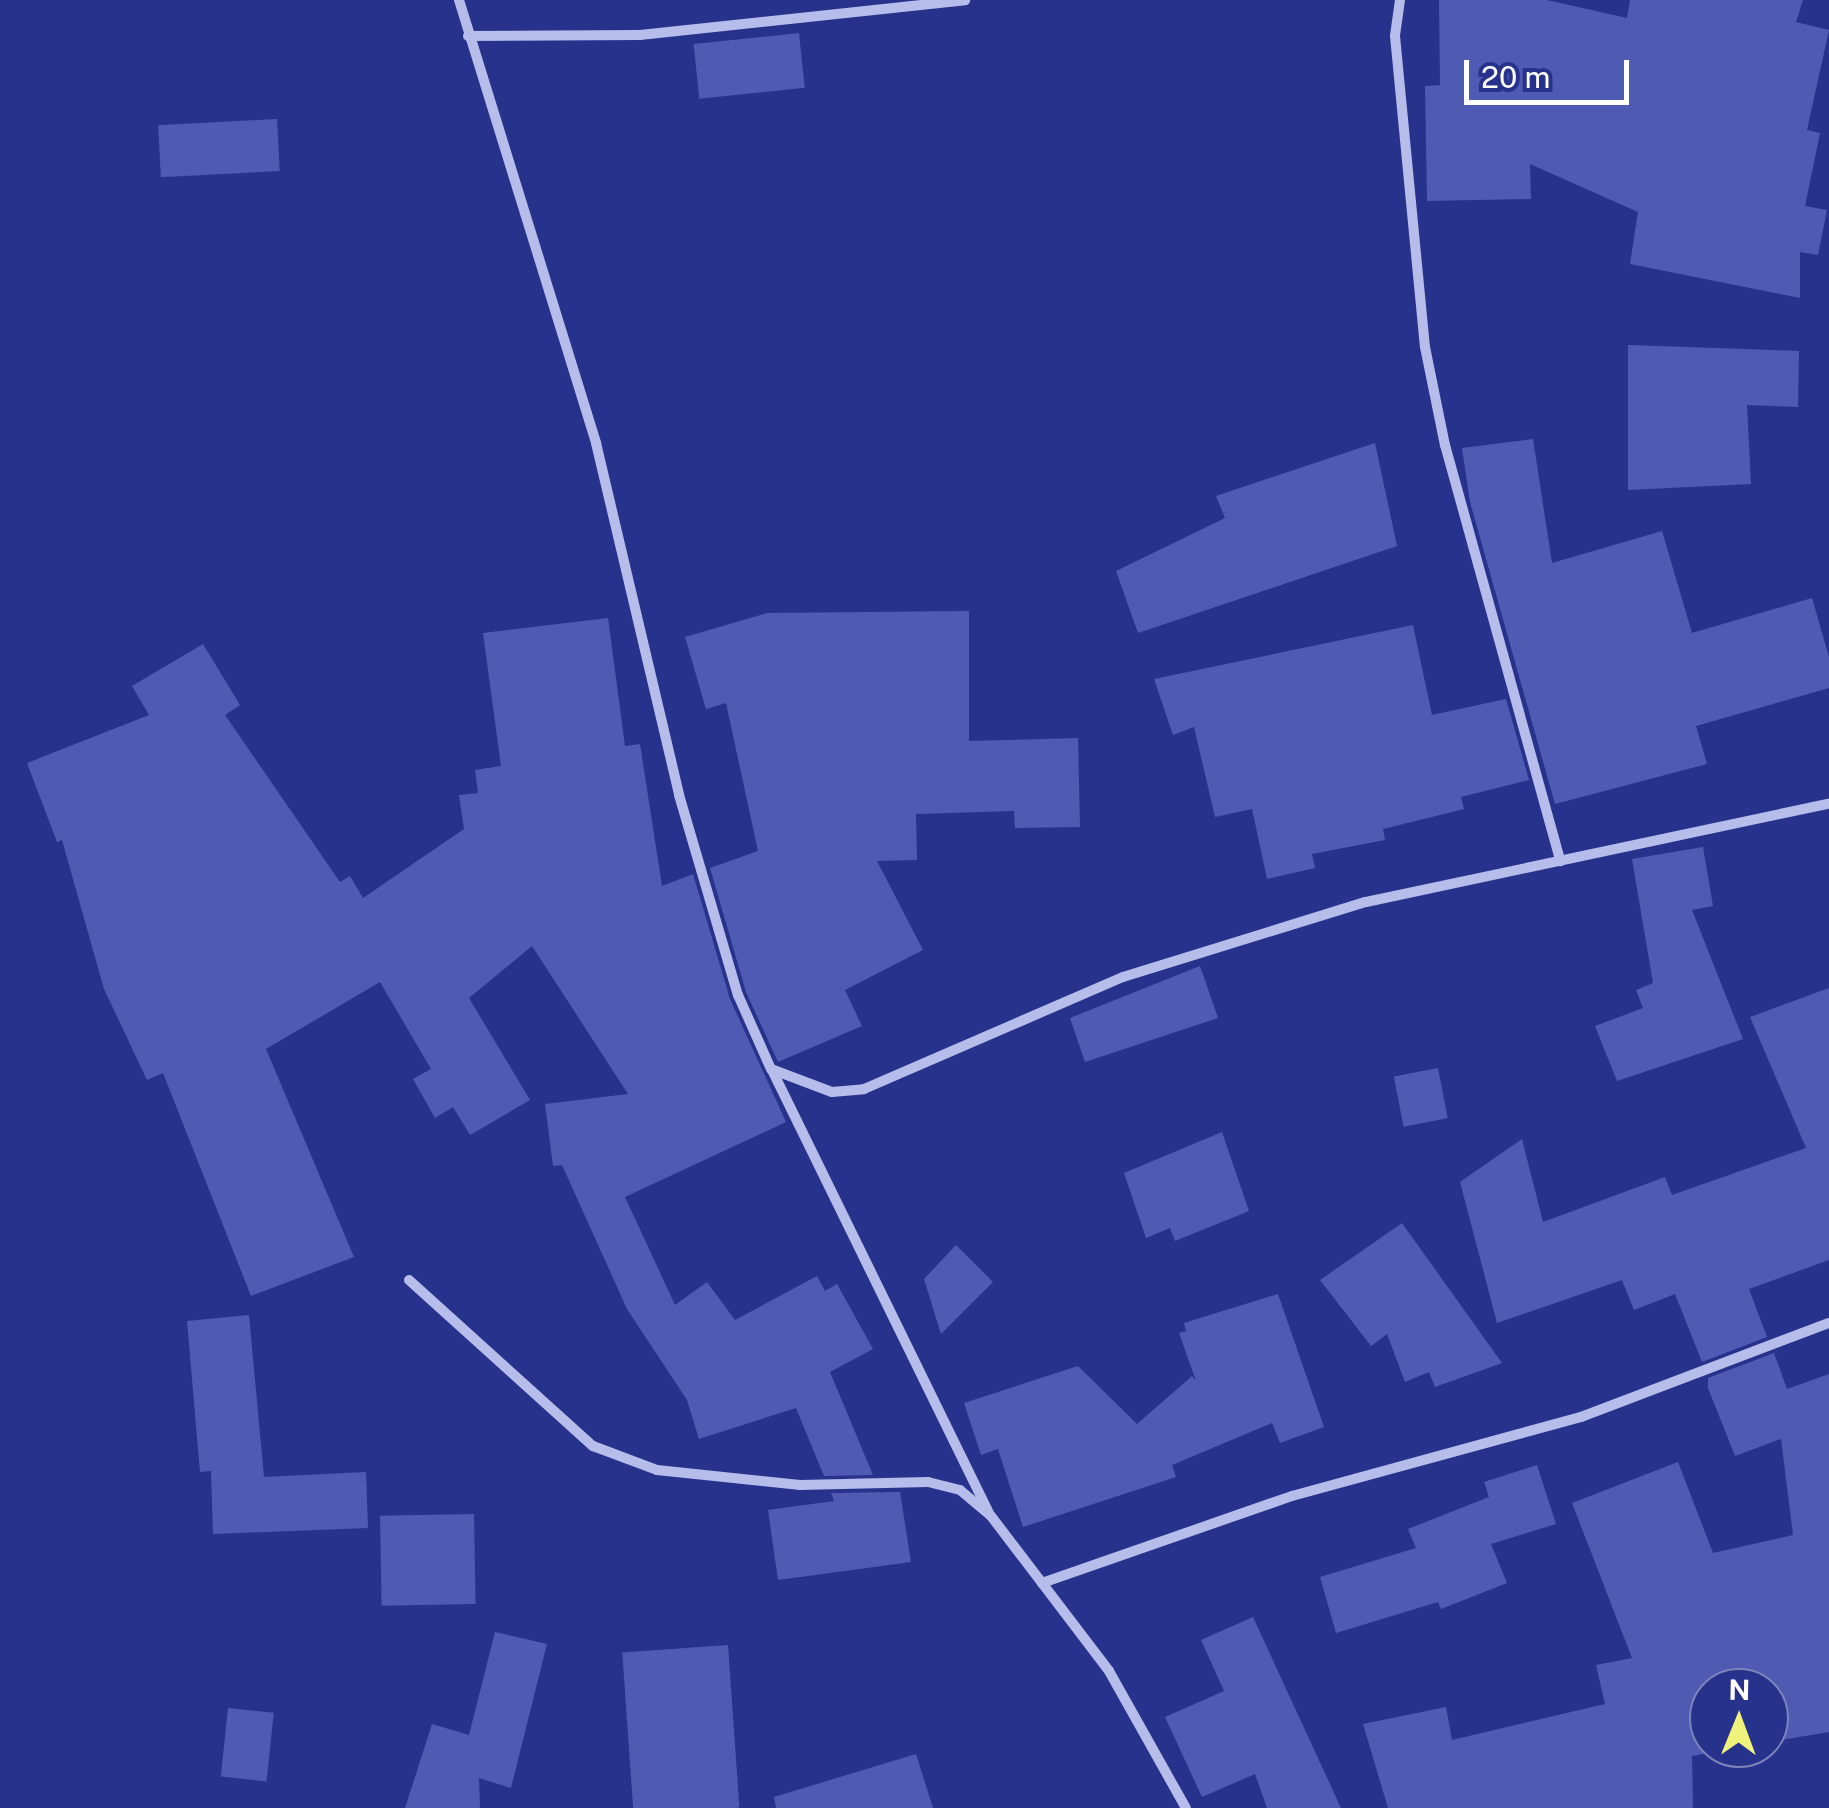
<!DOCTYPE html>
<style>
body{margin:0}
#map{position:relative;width:1829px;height:1808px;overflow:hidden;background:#27328d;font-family:"Public Sans",sans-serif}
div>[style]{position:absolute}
.building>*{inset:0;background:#4f5bb3;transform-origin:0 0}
.street>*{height:10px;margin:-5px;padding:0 5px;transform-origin:5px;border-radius:5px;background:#b6bdea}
span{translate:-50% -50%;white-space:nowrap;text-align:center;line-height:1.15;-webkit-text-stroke:8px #27328d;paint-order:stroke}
.north{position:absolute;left:1689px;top:1668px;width:100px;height:100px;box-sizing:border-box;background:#27328d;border:2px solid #7d84bb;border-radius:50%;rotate:1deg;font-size:28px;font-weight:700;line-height:40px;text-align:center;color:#fff}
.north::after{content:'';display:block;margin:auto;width:35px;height:45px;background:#eff37b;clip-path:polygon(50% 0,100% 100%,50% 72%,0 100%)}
.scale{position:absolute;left:1464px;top:60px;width:165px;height:45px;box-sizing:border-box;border:5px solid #fff;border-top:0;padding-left:12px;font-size:30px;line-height:35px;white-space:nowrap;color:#fff;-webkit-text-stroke:8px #27328d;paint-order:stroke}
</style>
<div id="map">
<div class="building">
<div style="clip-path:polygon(1439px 0,1547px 0,1627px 18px,1630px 0,1803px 0,1796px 22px,1829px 30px,1807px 130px,1820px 133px,1805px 206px,1827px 210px,1818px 255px,1800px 252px,1800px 298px,1630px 264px,1638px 212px,1530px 164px,1531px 199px,1427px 201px,1425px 86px,1440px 85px)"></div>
<div style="left:799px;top:33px;width:55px;height:106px;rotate:84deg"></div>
<div style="left:277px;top:119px;width:52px;height:119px;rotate:87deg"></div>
<div style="clip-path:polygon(1628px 345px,1799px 351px,1798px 407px,1747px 405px,1751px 484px,1628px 490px)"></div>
<div style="clip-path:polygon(1533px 439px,1552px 563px,1662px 531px,1692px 633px,1812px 598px,1829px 657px,1829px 688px,1696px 726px,1707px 764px,1555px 804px,1470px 502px,1462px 448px)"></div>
<div style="clip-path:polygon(1375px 443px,1397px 546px,1138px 633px,1116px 571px,1225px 518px,1216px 496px)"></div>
<div style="clip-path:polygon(969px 611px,969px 741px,1078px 738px,1080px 827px,1015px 828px,1014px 811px,916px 814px,917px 860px,877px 861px,923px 950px,845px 990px,862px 1026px,778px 1062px,746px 992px,710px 868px,758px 851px,726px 703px,706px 709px,685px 637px,767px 613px)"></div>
<div style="clip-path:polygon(608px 618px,625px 746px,640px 744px,662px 886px,693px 874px,730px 999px,786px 1122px,625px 1197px,675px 1305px,707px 1282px,735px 1320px,817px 1276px,825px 1291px,837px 1284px,873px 1349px,830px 1372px,873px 1475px,824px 1476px,796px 1408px,699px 1439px,687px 1400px,627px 1309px,562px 1165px,553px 1166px,545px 1104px,628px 1094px,532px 946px,469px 998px,530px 1100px,470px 1135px,453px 1107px,435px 1118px,413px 1079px,431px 1069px,380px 982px,266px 1049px,354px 1257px,251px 1296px,163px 1073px,147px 1080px,104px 989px,62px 840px,57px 842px,27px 763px,149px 715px,132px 686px,203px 644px,240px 705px,225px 715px,340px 882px,350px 876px,363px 898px,464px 829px,459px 795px,478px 793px,475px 770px,501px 766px,483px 633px)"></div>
<div style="clip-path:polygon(1413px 625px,1432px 715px,1506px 699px,1529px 780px,1461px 797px,1464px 809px,1383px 829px,1385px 840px,1312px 854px,1315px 868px,1267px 879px,1252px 809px,1215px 817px,1194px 727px,1173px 735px,1154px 679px)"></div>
<div style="clip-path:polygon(1703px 847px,1713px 906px,1692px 910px,1743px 1039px,1617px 1081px,1595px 1026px,1643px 1008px,1636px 990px,1653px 983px,1632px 859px)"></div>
<div style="clip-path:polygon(1200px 966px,1218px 1018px,1085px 1062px,1070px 1018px)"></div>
<div style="clip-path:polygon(1829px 988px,1829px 1260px,1749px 1289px,1767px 1337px,1702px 1362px,1675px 1294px,1634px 1310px,1622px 1280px,1497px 1323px,1460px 1182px,1522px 1139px,1543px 1222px,1665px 1177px,1672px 1195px,1806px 1148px,1750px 1017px)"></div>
<div style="left:1438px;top:1068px;width:51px;height:45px;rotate:79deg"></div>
<div style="clip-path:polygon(1222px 1132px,1249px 1211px,1175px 1241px,1170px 1228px,1146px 1238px,1124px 1173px)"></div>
<div style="clip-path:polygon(1402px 1223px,1502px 1363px,1435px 1387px,1429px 1372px,1405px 1382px,1387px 1334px,1371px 1346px,1320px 1280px)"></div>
<div style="clip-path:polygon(956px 1245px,993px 1282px,941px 1334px,924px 1279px)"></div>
<div style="clip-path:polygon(1278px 1294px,1324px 1427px,1280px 1443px,1272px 1423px,1172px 1465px,1176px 1477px,1023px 1527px,998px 1449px,981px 1455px,964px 1403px,1078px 1366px,1137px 1424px,1192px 1376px,1196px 1381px,1179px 1333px,1186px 1331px,1184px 1323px)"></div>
<div style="clip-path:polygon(249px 1315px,264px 1477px,366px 1472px,368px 1528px,213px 1534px,211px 1471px,200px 1472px,187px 1321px)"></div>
<div style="clip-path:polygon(1774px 1353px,1787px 1389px,1829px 1374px,1829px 1732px,1769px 1742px,1769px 1688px,1709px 1688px,1709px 1748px,1736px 1748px,1692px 1756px,1693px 1808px,1388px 1808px,1363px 1724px,1446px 1707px,1452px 1740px,1605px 1704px,1596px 1665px,1632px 1658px,1572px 1503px,1678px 1462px,1713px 1553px,1793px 1535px,1781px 1439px,1735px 1456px,1708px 1388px,1708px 1378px)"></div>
<div style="clip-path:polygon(1537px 1465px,1556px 1524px,1491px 1544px,1507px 1583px,1441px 1609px,1438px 1602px,1336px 1633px,1320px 1577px,1416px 1548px,1408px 1529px,1489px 1497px,1484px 1482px)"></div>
<div style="clip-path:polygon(900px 1492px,911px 1562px,778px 1580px,768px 1510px,834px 1501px,831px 1493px)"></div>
<div style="left:474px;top:1514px;width:90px;height:94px;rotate:89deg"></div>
<div style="clip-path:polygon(1253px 1617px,1341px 1808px,1267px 1808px,1255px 1774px,1202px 1797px,1165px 1717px,1224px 1691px,1201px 1640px)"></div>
<div style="clip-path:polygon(495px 1632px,547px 1644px,511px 1788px,479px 1778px,480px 1808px,405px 1808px,432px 1724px,469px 1735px)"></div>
<div style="left:728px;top:1645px;width:163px;height:106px;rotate:86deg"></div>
<div style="left:228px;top:1708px;width:46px;height:69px;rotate:6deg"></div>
<div style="clip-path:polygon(916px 1754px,933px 1808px,776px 1808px,774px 1797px)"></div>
</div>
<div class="street">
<div style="left:459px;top:0;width:464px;rotate:72.8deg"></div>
<div style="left:596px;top:443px;width:362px;rotate:76.7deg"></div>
<div style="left:679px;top:795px;width:209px;rotate:73.6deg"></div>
<div style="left:738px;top:995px;width:81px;rotate:66deg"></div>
<div style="left:771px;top:1069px;width:65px;rotate:20.7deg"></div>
<div style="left:832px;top:1092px;width:32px;rotate:-5deg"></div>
<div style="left:864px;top:1089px;width:282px;rotate:-23.4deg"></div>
<div style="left:1123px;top:977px;width:254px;rotate:-17.2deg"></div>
<div style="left:1366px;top:902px;width:473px;rotate:-12deg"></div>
<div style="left:1400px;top:0;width:36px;rotate:98deg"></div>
<div style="left:1395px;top:36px;width:312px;rotate:84.5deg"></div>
<div style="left:1425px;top:347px;width:100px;rotate:78.5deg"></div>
<div style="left:1445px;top:445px;width:432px;rotate:74.5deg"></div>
<div style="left:468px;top:36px;width:172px;rotate:-0.3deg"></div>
<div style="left:640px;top:35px;width:327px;rotate:-6.1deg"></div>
<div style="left:772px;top:1070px;width:492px;rotate:63.9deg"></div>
<div style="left:409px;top:1280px;width:248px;rotate:42.1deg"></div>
<div style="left:593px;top:1446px;width:68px;rotate:20.6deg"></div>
<div style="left:657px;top:1470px;width:144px;rotate:6deg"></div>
<div style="left:800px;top:1485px;width:128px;rotate:-1.3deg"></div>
<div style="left:928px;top:1482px;width:33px;rotate:14deg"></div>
<div style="left:960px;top:1490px;width:40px;rotate:40deg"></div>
<div style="left:991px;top:1516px;width:195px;rotate:52.7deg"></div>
<div style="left:1109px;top:1671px;width:157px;rotate:60.7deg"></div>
<div style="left:1042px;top:1583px;width:265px;rotate:-19.2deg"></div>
<div style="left:1292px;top:1496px;width:300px;rotate:-15.3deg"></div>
<div style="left:1581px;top:1417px;width:265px;rotate:-20.8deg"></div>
</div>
<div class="north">N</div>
<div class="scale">20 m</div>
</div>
